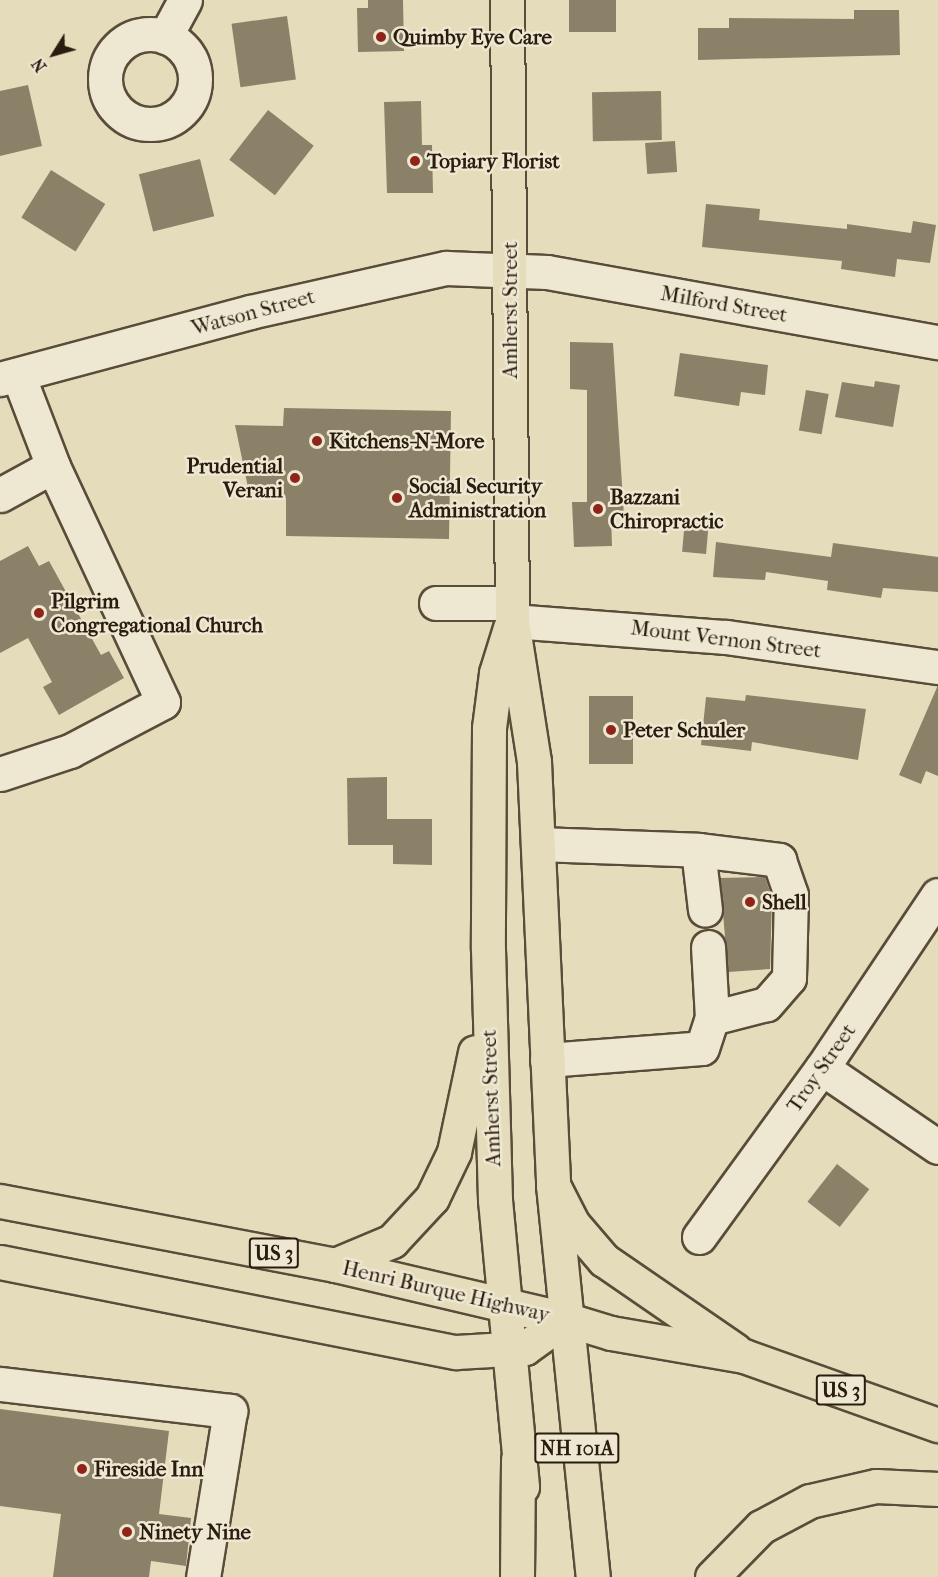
<!DOCTYPE html>
<style>
body{margin:0}
#map{position:relative;width:938px;height:1577px;overflow:hidden;background:#e5dcbb;font-family:"IM FELL French Canon",serif}
div>[style]{position:absolute}
.building>*{inset:0;background:#8b8068;transform-origin:0 0}
.roads{filter:drop-shadow(2px 0 #594c39) drop-shadow(-2px 0 #594c39) drop-shadow(0 2px #594c39) drop-shadow(0 -2px #594c39)}
.minor>*{height:33px;margin:-16.5px;padding:0 16.5px;transform-origin:16.5px;border-radius:16.5px;background:#eee8d3}
.minor>.ring{margin:-16.5px;padding:0;box-sizing:content-box;background:none;border:33px solid #eee8d3;border-radius:50%}
.major>*{height:33px;margin:-16.5px;padding:0 16.5px;transform-origin:16.5px;border-radius:16.5px;background:#e5dcbb}
.highway>*{height:33px;margin:-16.5px;padding:0 16.5px;transform-origin:16.5px;border-radius:16.5px;background:#e5dcbb}
.dots>*{width:16px;height:16px;translate:-50% -50%;box-sizing:border-box;border:3px solid #eee8d3;border-radius:50%}
span{translate:-50% -50%;white-space:nowrap;text-align:center;line-height:1.15;-webkit-text-stroke:5px #eee8d3;paint-order:stroke}
.shield-label span{padding:2px 4px;background:#eee8d3;border:2px solid;border-radius:4px;-webkit-text-stroke-width:0}
.shield-label{font-size:20px;color:#2a1c0e;font-weight:700}
.poi-label{font-size:21px;color:#2a1c0e;font-weight:700}
.left{translate:0 -50%;text-align:left}
.right{translate:-100% -50%;text-align:right}
.street-label{font-size:21px;color:#2a1c0e}
.north{position:absolute;left:24px;top:24px;width:60px;height:60px;-webkit-text-stroke:4px #eee8d3;paint-order:stroke;rotate:233deg;font-size:16px;font-weight:700;line-height:24px;text-align:center;color:#2a1c0e}
.north::after{content:'';display:block;margin:auto;width:21px;height:27px;background:#2a1c0e;clip-path:polygon(50% 0,100% 100%,50% 72%,0 100%)}
</style>
<div id="map">
<div class="building">
<div style="clip-path:polygon(368px 0,403px 0,404px 51px,358px 52px,357px 8px,368px 8px)"></div>
<div style="left:569px;top:0;width:47px;height:32px"></div>
<div style="clip-path:polygon(854px 10px,899px 10px,900px 55px,698px 60px,698px 28px,729px 28px,729px 18px,854px 19px)"></div>
<div style="left:287px;top:16px;width:64px;height:56px;rotate:82deg"></div>
<div style="clip-path:polygon(28px 85px,42px 146px,0 156px,0 91px)"></div>
<div style="left:661px;top:91px;width:49px;height:69px;rotate:89deg"></div>
<div style="clip-path:polygon(421px 101px,422px 145px,432px 145px,433px 193px,387px 193px,384px 102px)"></div>
<div style="left:268px;top:110px;width:58px;height:63px;rotate:38deg"></div>
<div style="left:675px;top:141px;width:31px;height:30px;rotate:86deg"></div>
<div style="left:200px;top:159px;width:59px;height:63px;rotate:76deg"></div>
<div style="left:51px;top:170px;width:64px;height:56px;rotate:32deg"></div>
<div style="clip-path:polygon(706px 204px,760px 209px,759px 220px,847px 229px,847px 224px,911px 233px,913px 221px,936px 225px,930px 263px,897px 259px,895px 277px,841px 269px,842px 261px,702px 247px)"></div>
<div style="clip-path:polygon(570px 342px,613px 343px,624px 516px,611px 516px,612px 546px,574px 547px,572px 502px,587px 502px,587px 390px,570px 389px)"></div>
<div style="clip-path:polygon(680px 353px,768px 365px,765px 395px,741px 392px,739px 406px,674px 396px)"></div>
<div style="clip-path:polygon(875px 381px,900px 385px,893px 427px,835px 417px,842px 382px,874px 387px)"></div>
<div style="left:806px;top:390px;width:23px;height:41px;rotate:10deg"></div>
<div style="clip-path:polygon(284px 408px,451px 411px,449px 539px,286px 536px,286px 498px,250px 497px,235px 425px,283px 426px)"></div>
<div style="left:685px;top:519px;width:24px;height:33px;rotate:5deg"></div>
<div style="clip-path:polygon(716px 542px,831px 557px,833px 543px,938px 557px,938px 592px,883px 588px,881px 598px,827px 590px,828px 581px,766px 572px,765px 580px,713px 577px)"></div>
<div style="clip-path:polygon(28px 546px,39px 566px,49px 561px,101px 655px,109px 651px,124px 678px,59px 715px,43px 687px,52px 682px,28px 638px,0 653px,0 561px)"></div>
<div style="clip-path:polygon(938px 685px,938px 776px,926px 771px,921px 784px,899px 775px)"></div>
<div style="clip-path:polygon(746px 695px,866px 709px,858px 760px,752px 742px,751px 751px,701px 745px,706px 697px,745px 701px)"></div>
<div style="left:589px;top:696px;width:44px;height:68px"></div>
<div style="clip-path:polygon(387px 777px,387px 819px,432px 819px,432px 865px,393px 864px,393px 845px,348px 845px,347px 778px)"></div>
<div style="clip-path:polygon(765px 877px,772px 898px,770px 969px,728px 972px,720px 878px)"></div>
<div style="left:837px;top:1164px;width:41px;height:48px;rotate:38deg"></div>
<div style="clip-path:polygon(0 1409px,169px 1431px,159px 1514px,191px 1518px,186px 1566px,151px 1561px,149px 1577px,53px 1577px,61px 1514px,0 1506px)"></div>
</div>
<div class="roads">
<div class="minor">
<div class="ring" style="left:105px;top:34px;width:57px;height:57px"></div>
<div style="left:165px;top:37px;width:42px;rotate:-61.6deg"></div>
<div style="left:0;top:379px;width:259px;rotate:-15deg"></div>
<div style="left:250px;top:312px;width:201px;rotate:-12.7deg"></div>
<div style="left:446px;top:268px;width:101px;rotate:2.3deg"></div>
<div style="left:547px;top:272px;width:397px;rotate:10.2deg"></div>
<div style="left:0;top:495px;width:60px;rotate:-28.7deg"></div>
<div style="left:436px;top:603px;width:76px"></div>
<div style="left:512px;top:621px;width:215px;rotate:4.3deg"></div>
<div style="left:726px;top:637px;width:214px;rotate:8.1deg"></div>
<div style="left:0;top:774px;width:74px;rotate:-18.2deg"></div>
<div style="left:70px;top:751px;width:105px;rotate:-27.8deg"></div>
<div style="left:163px;top:702px;width:260px;rotate:-115deg"></div>
<div style="left:53px;top:466px;width:97px;rotate:-111deg"></div>
<div style="left:538px;top:844px;width:160px;rotate:2.1deg"></div>
<div style="left:698px;top:850px;width:60px;rotate:83.3deg"></div>
<div style="left:698px;top:850px;width:82px;rotate:7deg"></div>
<div style="left:779px;top:860px;width:37px;rotate:71deg"></div>
<div style="left:791px;top:895px;width:83px;rotate:91.4deg"></div>
<div style="left:789px;top:978px;width:35px;rotate:131deg"></div>
<div style="left:766px;top:1004px;width:56px;rotate:165.5deg"></div>
<div style="left:547px;top:1060px;width:155px;rotate:-4.4deg"></div>
<div style="left:702px;top:1048px;width:32px;rotate:-72deg"></div>
<div style="left:712px;top:1018px;width:71px;rotate:-93.2deg"></div>
<div style="left:822px;top:1068px;width:140px;rotate:34.3deg"></div>
<div style="left:699px;top:1237px;width:209px;rotate:-54deg"></div>
<div style="left:822px;top:1068px;width:208px;rotate:-56.2deg"></div>
<div style="left:0;top:1384px;width:232px;rotate:6.7deg"></div>
<div style="left:230px;top:1411px;width:168px;rotate:99.2deg"></div>
</div>
<div class="major">
<div style="left:507px;top:0;width:621px;rotate:89.54deg"></div>
<div style="left:512px;top:621px;width:143px;rotate:81.1deg"></div>
<div style="left:534px;top:762px;width:423px;rotate:87.4deg"></div>
<div style="left:553px;top:1185px;width:394px;rotate:84.2deg"></div>
<div style="left:510px;top:628px;width:47px;rotate:107.3deg"></div>
<div style="left:496px;top:673px;width:55px;rotate:97.3deg"></div>
<div style="left:489px;top:728px;width:221px;rotate:90.3deg"></div>
<div style="left:488px;top:949px;width:251px;rotate:88.4deg"></div>
<div style="left:495px;top:1200px;width:288px;rotate:84.6deg"></div>
<div style="left:0;top:1201px;width:341px;rotate:10.8deg"></div>
<div style="left:335px;top:1265px;width:236px;rotate:13.2deg"></div>
<div style="left:0;top:1262px;width:465px;rotate:11.2deg"></div>
<div style="left:456px;top:1352px;width:69px;rotate:-3.3deg"></div>
<div style="left:525px;top:1348px;width:49px;rotate:-35.9deg"></div>
<div style="left:335px;top:1265px;width:62px;rotate:-22.8deg"></div>
<div style="left:392px;top:1241px;width:59px;rotate:-47.1deg"></div>
<div style="left:432px;top:1198px;width:51px;rotate:-64.4deg"></div>
<div style="left:454px;top:1152px;width:102px;rotate:-78.1deg"></div>
</div>
<div class="highway">
<div style="left:553px;top:1185px;width:44px;rotate:62.9deg"></div>
<div style="left:573px;top:1224px;width:48px;rotate:49.3deg"></div>
<div style="left:604px;top:1260px;width:159px;rotate:34.5deg"></div>
<div style="left:565px;top:1319px;width:48px;rotate:16.9deg"></div>
<div style="left:611px;top:1333px;width:135px;rotate:9.8deg"></div>
<div style="left:744px;top:1356px;width:206px;rotate:19.6deg"></div>
<div style="left:517px;top:1577px;width:118px;rotate:-89.5deg"></div>
<div style="left:712px;top:1577px;width:70px;rotate:-45.6deg"></div>
<div style="left:761px;top:1527px;width:55px;rotate:-28deg"></div>
<div style="left:810px;top:1501px;width:68px;rotate:-12.8deg"></div>
<div style="left:876px;top:1486px;width:62px;rotate:2.8deg"></div>
</div>
</div>
<div class="dots">
<div style="left:381px;top:37px;background:#8f2418"></div>
<div style="left:415px;top:161px;background:#8f2418"></div>
<div style="left:317px;top:441px;background:#8f2418"></div>
<div style="left:295px;top:478px;background:#8f2418"></div>
<div style="left:397px;top:498px;background:#8f2418"></div>
<div style="left:598px;top:509px;background:#8f2418"></div>
<div style="left:39px;top:613px;background:#8f2418"></div>
<div style="left:611px;top:730px;background:#8f2418"></div>
<div style="left:750px;top:902px;background:#8f2418"></div>
<div style="left:82px;top:1469px;background:#8f2418"></div>
<div style="left:127px;top:1532px;background:#8f2418"></div>
</div>
<div class="shield-label">
<span style="left:274px;top:1253px">US 3</span>
<span style="left:841px;top:1390px">US 3</span>
<span style="left:577px;top:1448px">NH 101A</span>
</div>
<div class="poi-label">
<span class="left" style="left:393px;top:37px">Quimby Eye Care</span>
<span class="left" style="left:427px;top:161px">Topiary Florist</span>
<span class="left" style="left:329px;top:441px">Kitchens-N-More</span>
<span class="right" style="left:283px;top:478px">Prudential<br>Verani</span>
<span class="left" style="left:409px;top:498px">Social Security<br>Administration</span>
<span class="left" style="left:610px;top:509px">Bazzani<br>Chiropractic</span>
<span class="left" style="left:51px;top:613px">Pilgrim<br>Congregational Church</span>
<span class="left" style="left:623px;top:730px">Peter Schuler</span>
<span class="left" style="left:762px;top:902px">Shell</span>
<span class="left" style="left:94px;top:1469px">Fireside Inn</span>
<span class="left" style="left:139px;top:1532px">Ninety Nine</span>
</div>
<div class="street-label">
<span style="left:724px;top:304px;rotate:10deg">Milford Street</span>
<span style="left:510px;top:310px;rotate:-90deg">Amherst Street</span>
<span style="left:253px;top:312px;rotate:-15deg">Watson Street</span>
<span style="left:726px;top:639px;rotate:7deg">Mount Vernon Street</span>
<span style="left:821px;top:1068px;rotate:-55deg">Troy Street</span>
<span style="left:491px;top:1098px;rotate:-92deg">Amherst Street</span>
<span style="left:446px;top:1291px;rotate:13deg">Henri Burque Highway</span>
</div>
<div class="north">N</div>
</div>
